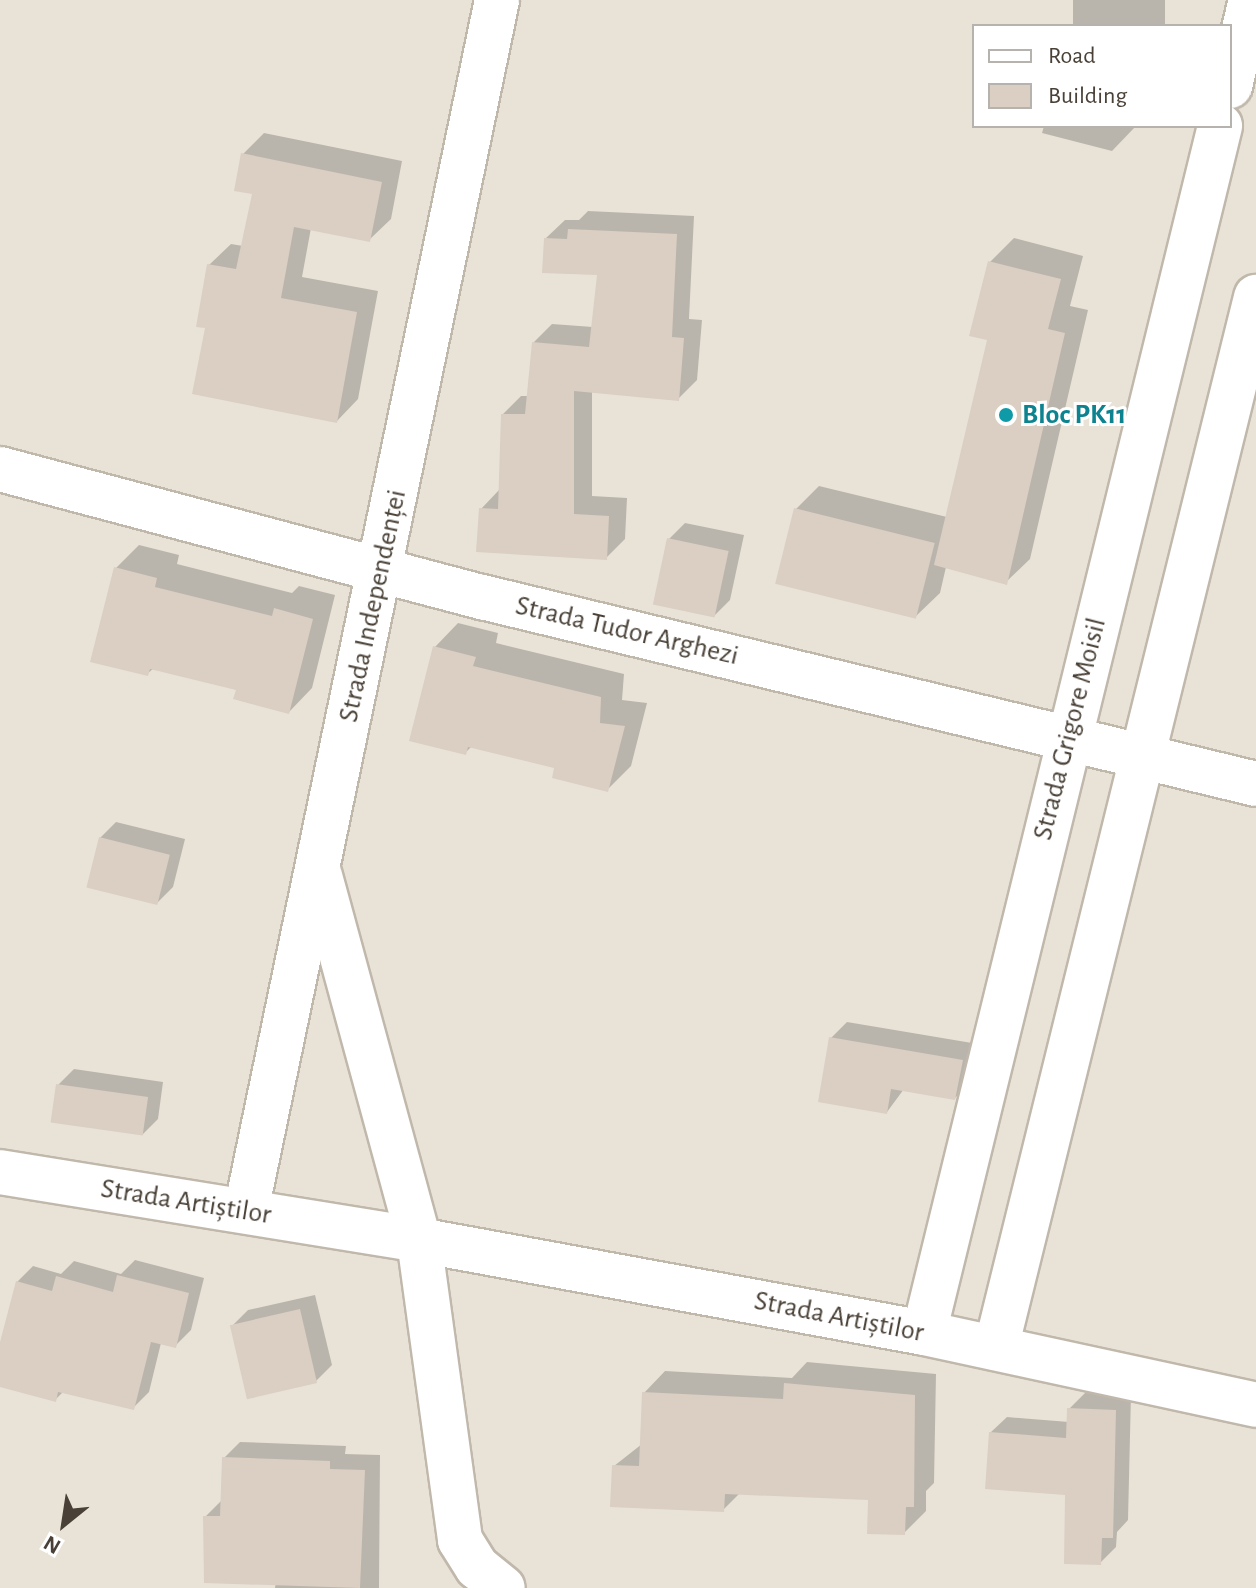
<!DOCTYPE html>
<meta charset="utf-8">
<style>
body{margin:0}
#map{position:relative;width:1256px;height:1588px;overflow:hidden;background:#f5f1ea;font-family:"Alegreya Sans",sans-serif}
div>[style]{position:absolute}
.residential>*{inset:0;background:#e9e3d7}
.shadow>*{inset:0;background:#0003;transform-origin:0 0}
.building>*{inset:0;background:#dacfc2;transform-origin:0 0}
.roads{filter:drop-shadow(2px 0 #c1b8ac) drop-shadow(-2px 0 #c1b8ac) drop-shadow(0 2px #c1b8ac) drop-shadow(0 -2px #c1b8ac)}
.minor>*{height:44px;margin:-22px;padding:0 22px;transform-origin:22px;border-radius:22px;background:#fff}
.dots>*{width:22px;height:22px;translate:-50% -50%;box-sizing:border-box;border:4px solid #fff;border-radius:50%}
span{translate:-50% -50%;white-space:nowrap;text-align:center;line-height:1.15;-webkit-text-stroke:6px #fff;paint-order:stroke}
.culture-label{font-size:28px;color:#0d838f;font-weight:700}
.left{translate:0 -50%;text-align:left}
.street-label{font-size:28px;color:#494137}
.legend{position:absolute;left:972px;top:24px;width:260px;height:104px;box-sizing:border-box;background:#fff;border:2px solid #b6b3af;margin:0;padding:10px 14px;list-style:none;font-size:24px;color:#494137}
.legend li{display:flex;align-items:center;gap:16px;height:40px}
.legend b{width:40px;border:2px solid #b6b3af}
.north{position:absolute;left:24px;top:1484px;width:80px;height:80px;-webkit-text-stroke:6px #fff;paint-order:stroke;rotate:210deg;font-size:22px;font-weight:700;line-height:32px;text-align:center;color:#494137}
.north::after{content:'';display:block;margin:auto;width:28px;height:36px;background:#494137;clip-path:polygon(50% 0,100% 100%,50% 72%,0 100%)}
</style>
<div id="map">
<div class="residential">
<div style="clip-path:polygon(evenodd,0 0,1256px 0,1256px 1588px,0 1588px,0 0,974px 26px,1230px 26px,1230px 126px,974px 126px,974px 26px)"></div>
</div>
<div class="shadow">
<div style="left:1073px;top:0;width:92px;height:27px"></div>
<div style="clip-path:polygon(1044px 126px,1136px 126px,1112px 151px,1042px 133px)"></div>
<div style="clip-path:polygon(264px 133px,402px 161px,391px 219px,369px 240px,311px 228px,302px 277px,378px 291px,358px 399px,337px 421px,208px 327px,209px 265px,231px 244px,243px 246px,254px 192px,243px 154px)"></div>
<div style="clip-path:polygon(588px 211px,694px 216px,689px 319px,702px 320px,697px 380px,678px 399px,592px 391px,592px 496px,627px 498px,625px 539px,606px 558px,481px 509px,499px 490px,503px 414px,521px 396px,529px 396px,534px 342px,552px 324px,593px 327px,599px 273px,546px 238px,565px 220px,579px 220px)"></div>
<div style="clip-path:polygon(1014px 238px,1083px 256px,1070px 306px,1088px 310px,1030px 559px,1006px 582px,946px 567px,940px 593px,916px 616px,795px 510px,819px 486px,947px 517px,989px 339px,990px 262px)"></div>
<div style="clip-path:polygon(685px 523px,744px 535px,730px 600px,714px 616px,669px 539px)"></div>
<div style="clip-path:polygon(139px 545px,179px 555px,177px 564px,292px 593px,299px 586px,335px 595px,312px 688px,289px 712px,238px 689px,154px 668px,147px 674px,116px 568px)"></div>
<div style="clip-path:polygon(458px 623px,498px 633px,496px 643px,624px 674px,622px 700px,647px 703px,631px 766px,607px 790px,556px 767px,472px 746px,465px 753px,435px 647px)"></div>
<div style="clip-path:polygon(116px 822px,185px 839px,173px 887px,157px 903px,100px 838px)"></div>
<div style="clip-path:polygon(847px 1022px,978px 1044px,971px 1082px,955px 1098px,904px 1089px,887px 1112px,831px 1038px)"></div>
<div style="clip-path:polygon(74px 1069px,163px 1082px,158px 1119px,142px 1135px,58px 1085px)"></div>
<div style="clip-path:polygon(135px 1260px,204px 1278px,191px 1330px,175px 1346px,161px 1343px,149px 1392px,133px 1408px,63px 1392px,55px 1400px,0 1385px,0 1350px,17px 1282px,33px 1266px,61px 1274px,74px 1261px,121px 1274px)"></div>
<div style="clip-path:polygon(315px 1295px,332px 1365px,316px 1381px,232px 1326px,248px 1310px)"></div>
<div style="clip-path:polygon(807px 1362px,936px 1374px,934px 1483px,926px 1491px,926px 1511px,904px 1533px,870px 1498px,740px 1493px,723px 1510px,614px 1466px,642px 1444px,644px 1393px,665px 1371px,792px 1378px)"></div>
<div style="clip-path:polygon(1085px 1393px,1131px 1394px,1128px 1520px,1117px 1532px,1116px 1547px,1100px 1563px,1067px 1493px,990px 1433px,1007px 1417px,1069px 1422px,1069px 1409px)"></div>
<div style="clip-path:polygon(240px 1442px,346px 1446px,345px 1454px,380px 1455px,379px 1588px,275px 1588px,276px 1581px,205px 1517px,221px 1501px,224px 1458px)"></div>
</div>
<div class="building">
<div style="clip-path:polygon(241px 153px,382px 182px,370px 242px,294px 227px,281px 298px,357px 312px,337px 423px,192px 394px,205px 328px,196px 327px,207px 264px,236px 269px,252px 194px,234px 191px)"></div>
<div style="clip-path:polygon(568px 229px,677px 234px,672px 337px,684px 338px,679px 401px,574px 391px,574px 514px,609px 516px,607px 560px,476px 552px,479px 508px,498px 509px,501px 414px,525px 414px,532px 342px,589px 347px,597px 275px,542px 273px,544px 238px,567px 239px)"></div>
<div style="clip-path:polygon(988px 261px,1061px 279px,1048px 329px,1065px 333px,1007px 585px,934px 565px,987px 340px,969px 336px)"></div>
<div style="left:794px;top:508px;width:145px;height:78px;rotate:14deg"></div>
<div style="left:667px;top:538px;width:63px;height:68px;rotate:12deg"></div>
<div style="clip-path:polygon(114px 567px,157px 578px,155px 587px,272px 616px,274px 608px,313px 619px,289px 714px,233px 699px,236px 690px,150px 669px,148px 676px,90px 662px)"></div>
<div style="clip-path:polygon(433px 646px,476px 657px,473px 666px,601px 697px,600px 723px,625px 726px,608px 792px,552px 778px,554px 768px,468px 747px,466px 755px,409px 741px)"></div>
<div style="left:99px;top:837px;width:73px;height:52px;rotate:14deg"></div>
<div style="clip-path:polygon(829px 1037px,963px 1060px,955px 1100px,891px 1089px,887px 1114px,818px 1102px)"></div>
<div style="left:56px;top:1084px;width:93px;height:39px;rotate:8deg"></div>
<div style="clip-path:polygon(117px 1275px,189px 1293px,176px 1348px,151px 1342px,134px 1410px,58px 1392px,56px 1402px,0 1387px,0 1342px,16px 1281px,52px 1291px,56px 1276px,113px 1292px)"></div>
<div style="left:300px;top:1309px;width:76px;height:72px;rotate:77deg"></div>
<div style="clip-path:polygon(784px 1383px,915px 1395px,914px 1507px,906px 1507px,905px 1535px,867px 1534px,868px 1500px,725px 1494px,724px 1512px,610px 1507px,612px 1465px,639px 1466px,642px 1392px,783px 1399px)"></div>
<div style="clip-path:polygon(1067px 1408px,1116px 1410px,1113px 1538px,1102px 1538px,1101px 1565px,1064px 1564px,1065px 1495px,985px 1489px,989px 1432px,1066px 1438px)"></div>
<div style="clip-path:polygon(222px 1457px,330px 1461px,330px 1469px,365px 1470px,360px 1588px,204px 1583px,203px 1516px,220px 1516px)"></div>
</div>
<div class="roads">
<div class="minor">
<div style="left:1230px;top:86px;width:89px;rotate:-76.3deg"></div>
<div style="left:0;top:469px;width:499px;rotate:14.9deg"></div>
<div style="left:482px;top:597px;width:796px;rotate:13.58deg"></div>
<div style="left:320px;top:876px;width:377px;rotate:74.8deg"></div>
<div style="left:419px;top:1240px;width:303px;rotate:82.2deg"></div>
<div style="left:460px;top:1540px;width:32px;rotate:58deg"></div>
<div style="left:477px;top:1567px;width:33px;rotate:39deg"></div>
<div style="left:0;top:1172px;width:424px;rotate:9.2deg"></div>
<div style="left:419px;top:1240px;width:513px;rotate:10.43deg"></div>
<div style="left:924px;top:1333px;width:340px;rotate:12.2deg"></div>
<div style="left:246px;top:1211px;width:1237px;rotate:-78.29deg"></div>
<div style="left:924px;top:1333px;width:1243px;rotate:-76.22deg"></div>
<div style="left:996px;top:1348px;width:1083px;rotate:-76.1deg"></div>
</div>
</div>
<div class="dots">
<div style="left:1006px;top:415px;background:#0f9aa8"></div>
</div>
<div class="culture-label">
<span class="left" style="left:1022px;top:415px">Bloc PK11</span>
</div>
<div class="street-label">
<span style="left:373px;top:606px;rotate:-78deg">Strada Independenței</span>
<span style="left:627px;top:631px;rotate:13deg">Strada Tudor Arghezi</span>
<span style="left:1070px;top:729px;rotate:-76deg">Strada Grigore Moisil</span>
<span style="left:186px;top:1202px;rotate:9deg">Strada Artiștilor</span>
<span style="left:839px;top:1317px;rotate:11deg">Strada Artiștilor</span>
</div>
<ul class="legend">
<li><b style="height:10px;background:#fff"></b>Road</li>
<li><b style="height:22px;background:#dacfc2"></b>Building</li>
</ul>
<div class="north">N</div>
</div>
